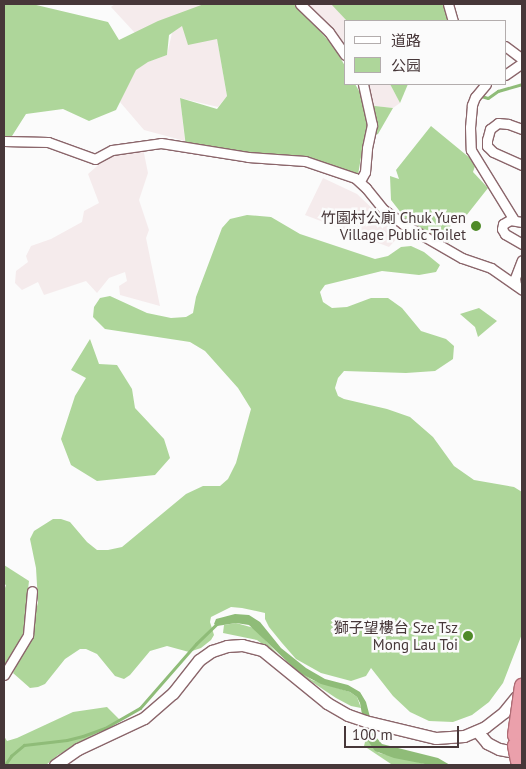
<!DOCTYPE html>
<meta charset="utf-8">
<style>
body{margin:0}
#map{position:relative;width:526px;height:769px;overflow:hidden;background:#fbfbfb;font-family:"PT Sans","Noto Sans SC",sans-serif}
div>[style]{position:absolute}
.built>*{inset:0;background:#f5ebec}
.green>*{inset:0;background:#aed69a}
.water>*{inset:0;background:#8fbc78}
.stream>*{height:2.5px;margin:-1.25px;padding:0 1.25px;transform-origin:1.25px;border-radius:1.25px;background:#8fbc78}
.roads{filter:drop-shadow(1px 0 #8b666b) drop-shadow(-1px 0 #8b666b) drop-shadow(0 1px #8b666b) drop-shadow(0 -1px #8b666b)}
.minor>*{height:9px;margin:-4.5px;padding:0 4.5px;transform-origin:4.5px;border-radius:4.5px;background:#fff}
.tertiary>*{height:11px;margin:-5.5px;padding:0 5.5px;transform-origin:5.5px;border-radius:5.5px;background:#fff}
.bridges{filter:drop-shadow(1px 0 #ae6c75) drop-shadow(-1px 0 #ae6c75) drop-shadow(0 1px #ae6c75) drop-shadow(0 -1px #ae6c75)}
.trunk-bridge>*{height:15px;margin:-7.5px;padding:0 7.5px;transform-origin:7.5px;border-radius:7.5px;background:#eba0ab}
.dots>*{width:14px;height:14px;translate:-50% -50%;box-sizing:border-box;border:2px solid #fbfbfb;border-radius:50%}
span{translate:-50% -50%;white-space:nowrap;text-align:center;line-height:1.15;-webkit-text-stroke:5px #fbfbfb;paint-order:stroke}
.poi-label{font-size:15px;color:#473739}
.right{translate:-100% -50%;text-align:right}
.frame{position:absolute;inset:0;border:5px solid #473739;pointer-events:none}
.legend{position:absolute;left:344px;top:20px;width:162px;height:65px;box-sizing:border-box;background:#fbfbfb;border:1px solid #b3adad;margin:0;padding:6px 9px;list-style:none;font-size:15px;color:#473739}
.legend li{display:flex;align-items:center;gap:10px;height:25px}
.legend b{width:25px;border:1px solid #b3adad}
.scale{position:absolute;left:344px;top:726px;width:115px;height:22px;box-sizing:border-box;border:2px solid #473739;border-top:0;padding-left:6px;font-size:15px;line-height:18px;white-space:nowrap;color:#473739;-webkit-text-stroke:4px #fbfbfb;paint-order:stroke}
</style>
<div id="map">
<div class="built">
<div style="clip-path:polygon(115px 4px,206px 4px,135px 33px,111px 7px)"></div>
<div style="clip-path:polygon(302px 4px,331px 4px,337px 7px,347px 21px,345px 21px,345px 52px)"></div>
<div style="clip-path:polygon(182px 25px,217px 38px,227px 96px,218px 107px,180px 98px,185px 141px,144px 130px,120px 102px,134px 67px,167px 55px,172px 33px)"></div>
<div style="clip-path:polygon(365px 84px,390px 84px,400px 103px,393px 108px,375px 106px)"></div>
<div style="clip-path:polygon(143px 148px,148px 173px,139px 200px,149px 230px,146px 238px,160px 306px,120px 295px,119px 286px,127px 281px,125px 272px,109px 278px,97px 293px,86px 281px,44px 295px,38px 282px,22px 290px,15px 283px,16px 271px,28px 262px,26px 256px,31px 246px,51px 239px,82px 222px,84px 211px,99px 203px,88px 174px,104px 160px,123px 151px)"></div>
<div style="clip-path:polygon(323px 178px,357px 194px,391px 226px,403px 232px,389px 247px,305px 215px)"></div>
</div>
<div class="green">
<div style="clip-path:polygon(4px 4px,32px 4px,108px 22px,119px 40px,158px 21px,204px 4px,296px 4px,334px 47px,345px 66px,345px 84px,355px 84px,362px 96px,375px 106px,393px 108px,378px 134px,364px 139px,358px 175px,311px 158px,186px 147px,180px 98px,217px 109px,227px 96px,217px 39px,188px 45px,182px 26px,169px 35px,167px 55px,148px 62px,136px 70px,116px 110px,89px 121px,63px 109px,26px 114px,5px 147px)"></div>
<div style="clip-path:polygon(331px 4px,444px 4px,448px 21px,347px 21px)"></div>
<div style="clip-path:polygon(390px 84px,408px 84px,400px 103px)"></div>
<div style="clip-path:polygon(431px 126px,476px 163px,473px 172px,488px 188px,462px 221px,451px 219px,449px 243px,409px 223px,391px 200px,390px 176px,399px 179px,396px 170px)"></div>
<div style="clip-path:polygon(247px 215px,271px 217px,300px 234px,375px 259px,388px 256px,401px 247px,411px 246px,424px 252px,440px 265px,436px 272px,419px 275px,382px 271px,325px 285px,320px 292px,323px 302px,332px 308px,347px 307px,371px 298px,388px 298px,402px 308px,421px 331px,446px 339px,454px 346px,453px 359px,435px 371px,406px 373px,344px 371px,338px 378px,335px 388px,338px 396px,344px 399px,387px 409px,410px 417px,433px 437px,454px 466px,474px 480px,514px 487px,522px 492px,522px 634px,503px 683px,489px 702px,472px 715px,453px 722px,429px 721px,410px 712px,393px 696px,371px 668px,366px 676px,351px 681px,321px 673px,296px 659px,282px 643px,269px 627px,265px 619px,265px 613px,242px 608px,231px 607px,211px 617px,210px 622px,214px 635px,211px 640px,201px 648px,189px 652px,167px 646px,150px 651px,130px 675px,124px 679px,115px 676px,97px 654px,86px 649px,80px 649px,65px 659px,45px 684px,38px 687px,30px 688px,13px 673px,30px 637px,38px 602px,36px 568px,30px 539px,34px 531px,53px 519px,61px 519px,70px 522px,87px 542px,97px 550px,108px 550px,122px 547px,186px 494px,203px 486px,220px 486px,228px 479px,236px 463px,251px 409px,238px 388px,205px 351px,190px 342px,105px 329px,93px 317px,94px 307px,100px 298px,110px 296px,147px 313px,171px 318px,186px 317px,193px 313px,196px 297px,222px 228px,230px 219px)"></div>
<div style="clip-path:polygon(479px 308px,497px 321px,478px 337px,475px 327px,460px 314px)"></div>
<div style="clip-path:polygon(90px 339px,99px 364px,117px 365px,132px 389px,135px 408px,164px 439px,170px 458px,155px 475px,97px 481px,71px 465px,61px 439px,75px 396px,86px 378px,71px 370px)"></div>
<div style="clip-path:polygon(4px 565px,29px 581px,23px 634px,4px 670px,4px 591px,6px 585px,4px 584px)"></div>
<div style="clip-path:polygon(236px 623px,254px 628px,284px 661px,312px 680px,350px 692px,357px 697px,361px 708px,351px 706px,336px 698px,306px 678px,257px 640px,223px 633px,224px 625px)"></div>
<div style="clip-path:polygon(107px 707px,120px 720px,58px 755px,46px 765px,4px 765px,4px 736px,7px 741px,17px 738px,73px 712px)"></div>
<div style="clip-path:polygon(366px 738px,379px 753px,430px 765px,391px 764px,364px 746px)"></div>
</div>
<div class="water">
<div style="clip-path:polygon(235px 614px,249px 615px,260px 622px,281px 648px,306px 668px,325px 679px,348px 685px,360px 692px,366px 702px,375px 736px,382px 744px,438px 758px,450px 765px,430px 765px,394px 758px,375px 751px,366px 738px,360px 703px,357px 697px,350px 692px,321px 684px,298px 672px,249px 625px,236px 623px,217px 626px,214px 624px,216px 619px)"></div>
</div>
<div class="stream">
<div style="left:478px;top:95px;width:10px;rotate:17deg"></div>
<div style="left:488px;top:98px;width:12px;rotate:-35deg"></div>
<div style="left:498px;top:91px;width:25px;rotate:-16deg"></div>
<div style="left:5px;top:765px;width:11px;rotate:-56deg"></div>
<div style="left:11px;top:756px;width:17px;rotate:-40deg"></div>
<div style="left:24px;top:745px;width:43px;rotate:-6.6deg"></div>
<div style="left:67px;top:740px;width:16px;rotate:-14deg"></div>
<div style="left:83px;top:736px;width:23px;rotate:-20deg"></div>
<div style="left:105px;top:728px;width:40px;rotate:-29.7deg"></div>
<div style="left:140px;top:708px;width:85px;rotate:-48.8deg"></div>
<div style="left:196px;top:644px;width:29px;rotate:-44deg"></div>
</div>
<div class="roads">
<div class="minor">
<div style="left:300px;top:4px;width:40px;rotate:44deg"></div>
<div style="left:329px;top:32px;width:28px;rotate:55deg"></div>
<div style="left:448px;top:4px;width:18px;rotate:74deg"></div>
<div style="left:505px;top:46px;width:21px;rotate:37deg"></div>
<div style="left:505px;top:75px;width:21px;rotate:-35deg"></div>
<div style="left:486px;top:84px;width:17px;rotate:130deg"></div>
<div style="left:475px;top:97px;width:9px;rotate:111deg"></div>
<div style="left:472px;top:105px;width:22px;rotate:95deg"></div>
<div style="left:470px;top:127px;width:23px;rotate:88deg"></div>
<div style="left:471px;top:150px;width:82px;rotate:58.4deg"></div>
<div style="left:522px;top:129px;width:15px;rotate:-160deg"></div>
<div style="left:508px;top:124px;width:10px;rotate:-174deg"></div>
<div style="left:498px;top:123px;width:10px;rotate:143deg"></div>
<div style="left:490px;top:129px;width:11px;rotate:105deg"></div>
<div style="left:487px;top:140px;width:6px;rotate:90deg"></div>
<div style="left:487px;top:146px;width:8px;rotate:45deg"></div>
<div style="left:493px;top:152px;width:32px;rotate:24deg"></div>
<div style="left:4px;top:141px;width:44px;rotate:1.3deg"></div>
<div style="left:48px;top:142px;width:50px;rotate:19.9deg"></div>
<div style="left:95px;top:159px;width:19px;rotate:-28deg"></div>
<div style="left:112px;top:150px;width:49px;rotate:-8.1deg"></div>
<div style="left:161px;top:143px;width:88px;rotate:9.1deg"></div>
<div style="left:248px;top:157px;width:57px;rotate:4deg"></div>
<div style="left:305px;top:161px;width:53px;rotate:18.8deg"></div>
<div style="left:355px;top:178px;width:15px;rotate:42deg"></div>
<div style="left:366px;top:188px;width:28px;rotate:51deg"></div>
<div style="left:384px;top:210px;width:24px;rotate:36deg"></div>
<div style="left:403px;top:224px;width:68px;rotate:30deg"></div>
<div style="left:462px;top:258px;width:31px;rotate:19deg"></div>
<div style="left:491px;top:268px;width:38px;rotate:35deg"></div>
<div style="left:360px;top:181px;width:10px;rotate:-61deg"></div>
<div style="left:365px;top:172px;width:24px;rotate:-85deg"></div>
<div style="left:367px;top:148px;width:24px;rotate:-78deg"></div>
<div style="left:372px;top:125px;width:42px;rotate:-102.4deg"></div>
<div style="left:522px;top:222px;width:12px;rotate:-171deg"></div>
<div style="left:510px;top:220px;width:8px;rotate:150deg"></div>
<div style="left:503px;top:224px;width:5px;rotate:101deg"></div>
<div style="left:502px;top:229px;width:6px;rotate:59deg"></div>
<div style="left:505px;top:234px;width:20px;rotate:30deg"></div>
<div style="left:516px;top:285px;width:7px;rotate:-98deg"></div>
<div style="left:515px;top:278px;width:19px;rotate:-69deg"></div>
<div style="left:4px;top:675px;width:47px;rotate:-59deg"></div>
<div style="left:28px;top:635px;width:44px;rotate:-84.8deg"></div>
</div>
<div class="tertiary">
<div style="left:477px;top:731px;width:16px;rotate:50deg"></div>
<div style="left:487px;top:743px;width:13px;rotate:27deg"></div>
<div style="left:499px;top:749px;width:15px;rotate:11deg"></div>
<div style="left:55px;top:765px;width:28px;rotate:-35deg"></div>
<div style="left:78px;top:749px;width:73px;rotate:-25.2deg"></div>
<div style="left:144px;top:718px;width:38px;rotate:-41deg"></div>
<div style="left:173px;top:693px;width:42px;rotate:-51.8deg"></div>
<div style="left:199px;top:660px;width:16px;rotate:-35deg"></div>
<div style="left:212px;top:651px;width:16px;rotate:-18deg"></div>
<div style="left:227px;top:646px;width:15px;rotate:-4deg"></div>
<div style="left:242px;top:645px;width:21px;rotate:14deg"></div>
<div style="left:262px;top:650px;width:84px;rotate:39.2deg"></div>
<div style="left:327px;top:703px;width:24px;rotate:30deg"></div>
<div style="left:348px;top:715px;width:18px;rotate:19deg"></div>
<div style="left:365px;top:721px;width:73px;rotate:13.5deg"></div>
<div style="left:436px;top:738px;width:28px;rotate:-4deg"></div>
<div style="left:464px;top:736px;width:23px;rotate:-23deg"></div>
<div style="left:485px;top:727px;width:24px;rotate:-38deg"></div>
<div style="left:504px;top:712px;width:19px;rotate:-51deg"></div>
</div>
</div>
<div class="bridges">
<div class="trunk-bridge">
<div style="left:515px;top:735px;width:50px;rotate:-82deg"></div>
<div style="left:515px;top:745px;width:16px;rotate:79deg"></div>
</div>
</div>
<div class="dots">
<div style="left:476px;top:226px;background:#4f8a28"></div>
<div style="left:468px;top:636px;background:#4f8a28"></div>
</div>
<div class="poi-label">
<span class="right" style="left:466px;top:226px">竹園村公廁 Chuk Yuen<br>Village Public Toilet</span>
<span class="right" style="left:458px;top:636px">獅子望樓台 Sze Tsz<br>Mong Lau Toi</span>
</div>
<div class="frame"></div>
<ul class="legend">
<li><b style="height:6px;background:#fff"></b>道路</li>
<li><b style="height:14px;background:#aed69a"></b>公园</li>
</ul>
<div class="scale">100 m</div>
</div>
